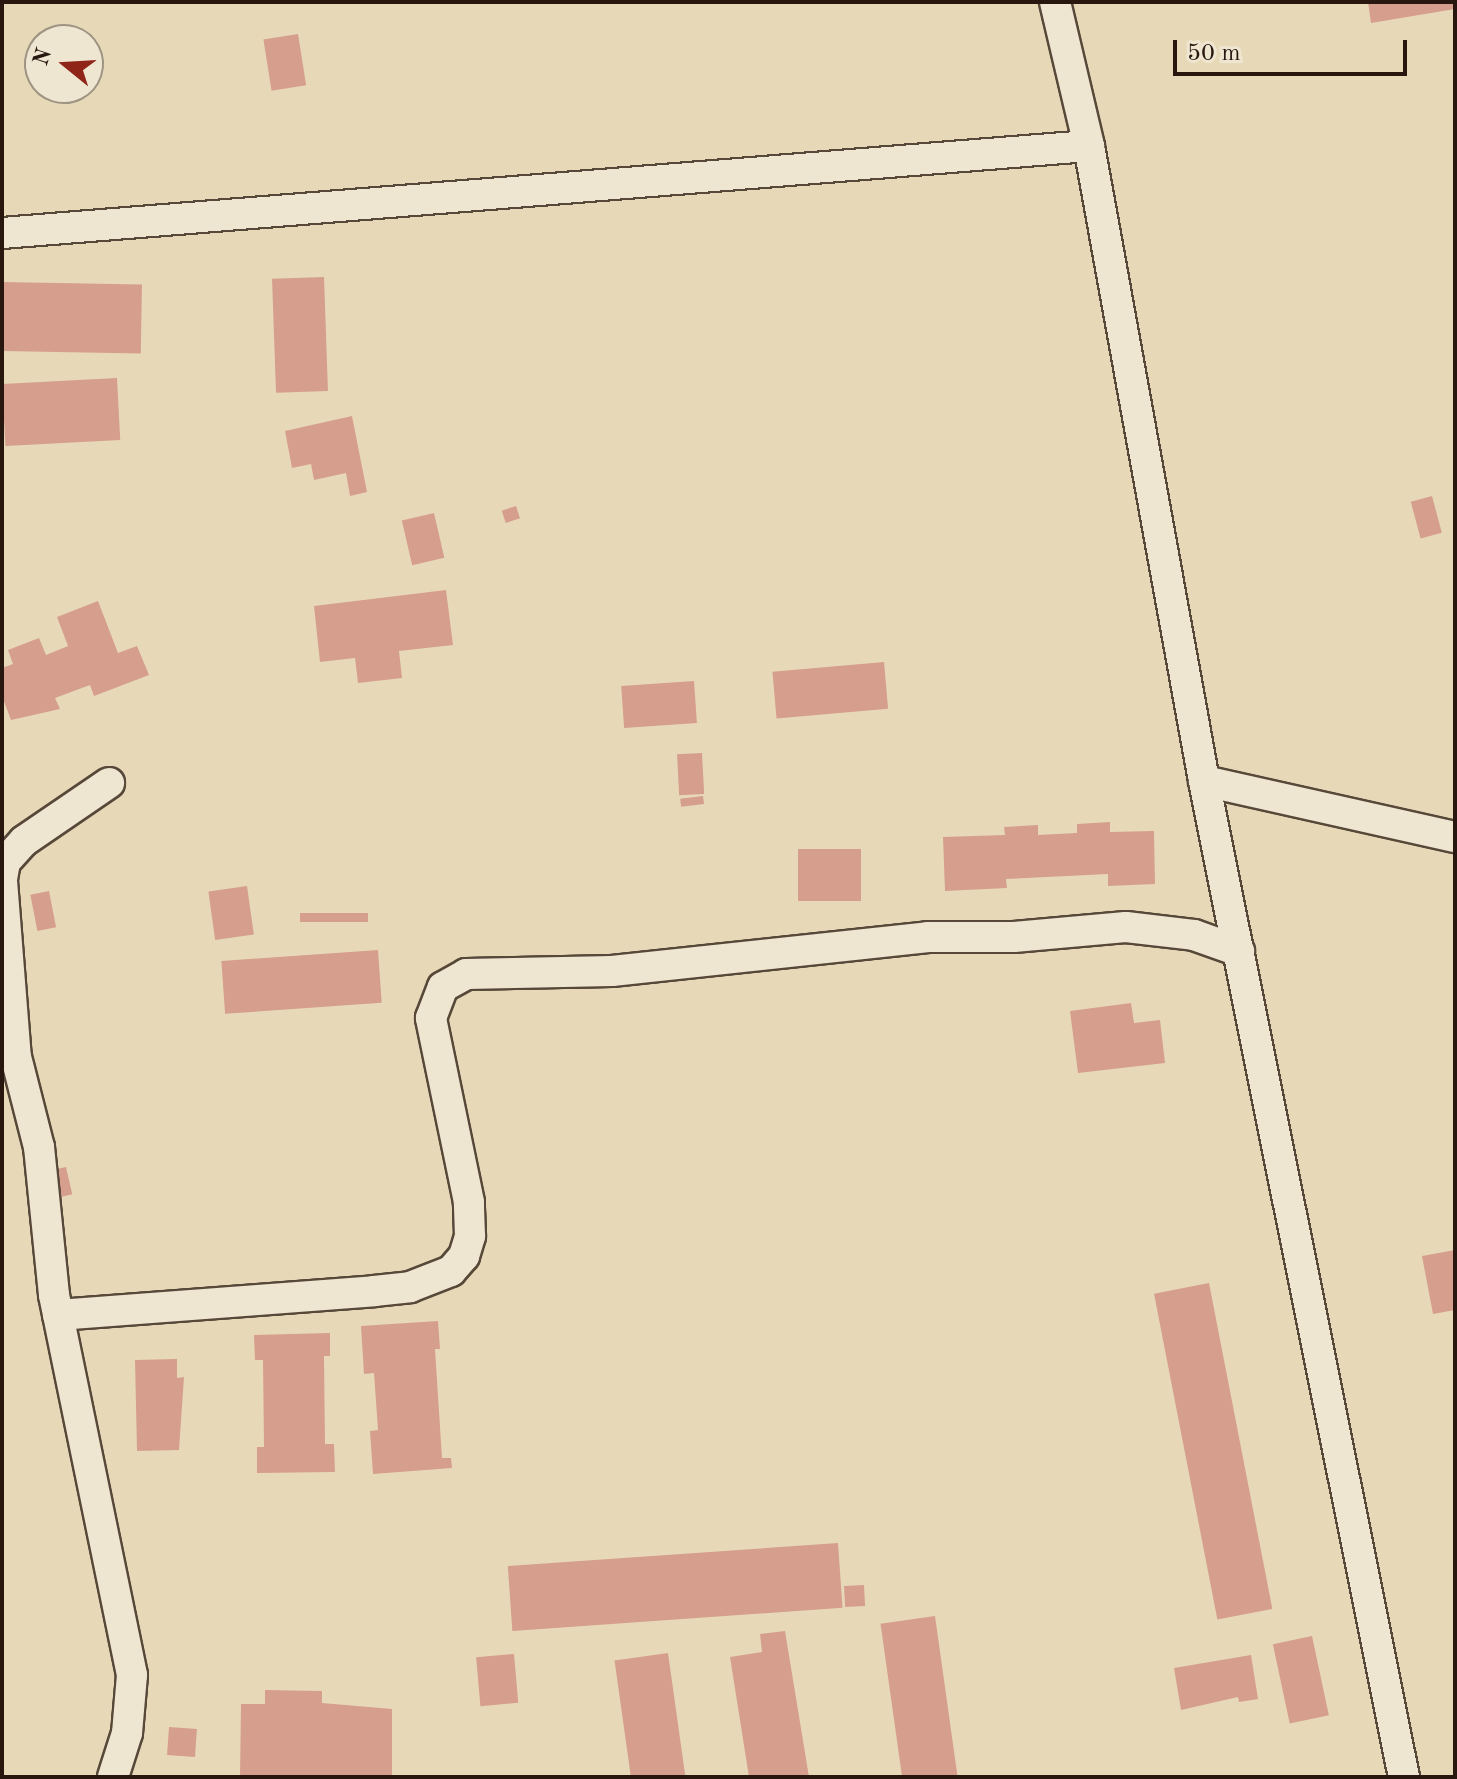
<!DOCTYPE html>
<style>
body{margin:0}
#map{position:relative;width:1457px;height:1779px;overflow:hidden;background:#e7d9b8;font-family:"Old Standard TT",serif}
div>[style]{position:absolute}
.building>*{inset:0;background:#d69e8d;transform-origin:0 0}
.roads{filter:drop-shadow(2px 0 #574839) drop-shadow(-2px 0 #574839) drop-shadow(0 2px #574839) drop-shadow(0 -2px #574839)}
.minor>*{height:30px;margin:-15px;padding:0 15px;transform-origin:15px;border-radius:15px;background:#efe6d1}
span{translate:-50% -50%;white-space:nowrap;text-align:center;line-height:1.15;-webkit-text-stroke:6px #efe6d1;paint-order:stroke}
.frame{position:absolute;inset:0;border:4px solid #27170f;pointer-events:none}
.north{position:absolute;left:24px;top:24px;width:80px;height:80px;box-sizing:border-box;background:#efe6d1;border:2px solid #9f9383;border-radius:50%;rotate:288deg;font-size:22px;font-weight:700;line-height:32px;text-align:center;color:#27170f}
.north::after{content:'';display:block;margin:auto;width:28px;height:36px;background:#8f2418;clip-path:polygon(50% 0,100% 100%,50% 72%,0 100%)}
.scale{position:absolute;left:1173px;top:40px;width:234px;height:36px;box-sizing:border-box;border:4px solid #27170f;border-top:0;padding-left:10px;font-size:24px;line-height:28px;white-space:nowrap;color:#27170f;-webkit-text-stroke:6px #efe6d1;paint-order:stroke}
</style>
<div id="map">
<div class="building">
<div style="clip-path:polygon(1368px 2px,1455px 2px,1455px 9px,1371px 23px)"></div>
<div style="left:298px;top:34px;width:52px;height:35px;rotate:81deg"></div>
<div style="left:324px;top:277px;width:114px;height:52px;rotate:88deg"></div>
<div style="left:2px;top:282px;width:140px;height:69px;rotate:1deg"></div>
<div style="left:117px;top:378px;width:62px;height:115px;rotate:87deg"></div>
<div style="clip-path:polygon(352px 416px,367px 492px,350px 496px,346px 473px,314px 480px,311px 464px,292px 468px,285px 431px)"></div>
<div style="left:1432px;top:496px;width:38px;height:22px;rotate:75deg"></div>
<div style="left:516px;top:506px;width:13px;height:15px;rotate:72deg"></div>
<div style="left:434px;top:513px;width:46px;height:33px;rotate:77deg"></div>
<div style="clip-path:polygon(446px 590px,453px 645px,399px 651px,402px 678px,358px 683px,355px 658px,320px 662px,314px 606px)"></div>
<div style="clip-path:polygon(98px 601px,118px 653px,137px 646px,149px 675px,94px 696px,90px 685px,55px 698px,60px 709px,11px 720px,2px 696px,2px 668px,13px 664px,8px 650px,39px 638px,46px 655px,68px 646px,57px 617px)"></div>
<div style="left:884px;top:662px;width:47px;height:112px;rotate:85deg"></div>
<div style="left:694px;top:681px;width:42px;height:73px;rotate:86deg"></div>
<div style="left:702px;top:753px;width:41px;height:25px;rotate:87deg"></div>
<div style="left:703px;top:796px;width:8px;height:23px;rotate:83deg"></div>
<div style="clip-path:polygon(1110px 822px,1110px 832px,1154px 831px,1155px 884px,1108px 886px,1108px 874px,1006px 879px,1007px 888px,945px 891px,943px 837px,1005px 835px,1004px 827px,1038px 825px,1038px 835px,1077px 833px,1077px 824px)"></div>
<div style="left:861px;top:849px;width:52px;height:63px;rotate:90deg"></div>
<div style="left:247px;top:886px;width:49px;height:39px;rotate:82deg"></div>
<div style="left:49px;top:891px;width:37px;height:19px;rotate:79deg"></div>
<div style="left:368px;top:913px;width:9px;height:68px;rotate:90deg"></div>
<div style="left:378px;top:950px;width:53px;height:157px;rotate:86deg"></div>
<div style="clip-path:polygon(1131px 1003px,1134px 1023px,1160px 1020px,1165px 1063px,1078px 1073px,1070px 1011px)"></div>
<div style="left:66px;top:1167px;width:28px;height:15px;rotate:77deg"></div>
<div style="clip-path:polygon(1455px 1250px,1455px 1310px,1433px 1314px,1422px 1256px)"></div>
<div style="left:1209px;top:1283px;width:332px;height:56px;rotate:79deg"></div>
<div style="clip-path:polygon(438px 1321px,440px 1349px,435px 1349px,442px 1458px,451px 1458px,452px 1468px,373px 1474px,370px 1431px,378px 1430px,374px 1373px,364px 1374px,361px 1326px)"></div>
<div style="clip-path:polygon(330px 1333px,330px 1356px,324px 1356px,325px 1444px,334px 1444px,335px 1472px,257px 1473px,257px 1447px,264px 1447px,263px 1360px,255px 1360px,254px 1335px)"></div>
<div style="clip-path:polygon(177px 1359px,177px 1378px,184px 1377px,179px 1450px,137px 1451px,135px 1360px)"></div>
<div style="left:838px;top:1543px;width:65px;height:331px;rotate:86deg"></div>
<div style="left:864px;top:1585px;width:21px;height:20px;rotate:87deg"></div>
<div style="left:935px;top:1616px;width:162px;height:55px;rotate:82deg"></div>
<div style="clip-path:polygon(785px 1631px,809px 1777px,749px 1777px,730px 1657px,762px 1652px,760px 1634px)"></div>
<div style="left:1312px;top:1636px;width:81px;height:40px;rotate:78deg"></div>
<div style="left:668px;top:1653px;width:125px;height:54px;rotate:82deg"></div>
<div style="left:514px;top:1654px;width:49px;height:38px;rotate:85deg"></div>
<div style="clip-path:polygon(1251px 1655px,1258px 1699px,1239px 1702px,1238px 1697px,1181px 1710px,1174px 1668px)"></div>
<div style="clip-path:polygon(265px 1690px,322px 1691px,322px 1703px,392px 1709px,392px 1777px,240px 1777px,241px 1704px,265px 1704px)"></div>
<div style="left:169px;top:1727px;width:28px;height:28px;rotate:4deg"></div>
</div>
<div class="roads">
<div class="minor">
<div style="left:1055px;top:2px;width:148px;rotate:76.7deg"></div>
<div style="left:1089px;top:146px;width:645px;rotate:79.73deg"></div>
<div style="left:1204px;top:781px;width:1016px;rotate:78.65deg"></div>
<div style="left:2px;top:233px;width:1090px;rotate:-4.58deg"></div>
<div style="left:1204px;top:781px;width:257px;rotate:12.6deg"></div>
<div style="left:2px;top:879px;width:17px;rotate:-80deg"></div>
<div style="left:5px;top:862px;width:28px;rotate:-48deg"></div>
<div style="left:24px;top:841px;width:103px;rotate:-34.3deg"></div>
<div style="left:2px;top:881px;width:177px;rotate:85.5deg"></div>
<div style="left:16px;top:1057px;width:93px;rotate:75.7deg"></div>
<div style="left:39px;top:1147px;width:149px;rotate:84.2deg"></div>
<div style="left:54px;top:1295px;width:388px;rotate:78.4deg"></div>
<div style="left:132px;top:1675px;width:58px;rotate:94.9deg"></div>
<div style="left:127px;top:1733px;width:46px;rotate:107.7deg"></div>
<div style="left:58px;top:1315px;width:317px;rotate:-4.3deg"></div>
<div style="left:374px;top:1291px;width:36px;rotate:-6deg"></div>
<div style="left:410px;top:1287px;width:44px;rotate:-21.3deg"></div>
<div style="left:451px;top:1271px;width:20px;rotate:-49deg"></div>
<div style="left:464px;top:1256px;width:21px;rotate:-73deg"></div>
<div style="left:470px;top:1236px;width:34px;rotate:-92deg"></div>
<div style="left:469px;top:1202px;width:188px;rotate:-101.7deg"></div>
<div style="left:431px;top:1018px;width:33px;rotate:-69deg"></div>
<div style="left:443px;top:987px;width:26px;rotate:-29deg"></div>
<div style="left:466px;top:974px;width:146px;rotate:-1.2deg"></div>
<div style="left:612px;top:971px;width:318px;rotate:-6.1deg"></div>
<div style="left:928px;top:937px;width:86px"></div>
<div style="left:1014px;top:937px;width:112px;rotate:-5.1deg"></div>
<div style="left:1126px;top:927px;width:68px;rotate:6.7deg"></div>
<div style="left:1194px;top:935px;width:48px;rotate:19.6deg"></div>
</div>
</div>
<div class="frame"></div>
<div class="north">N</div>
<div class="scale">50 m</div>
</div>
